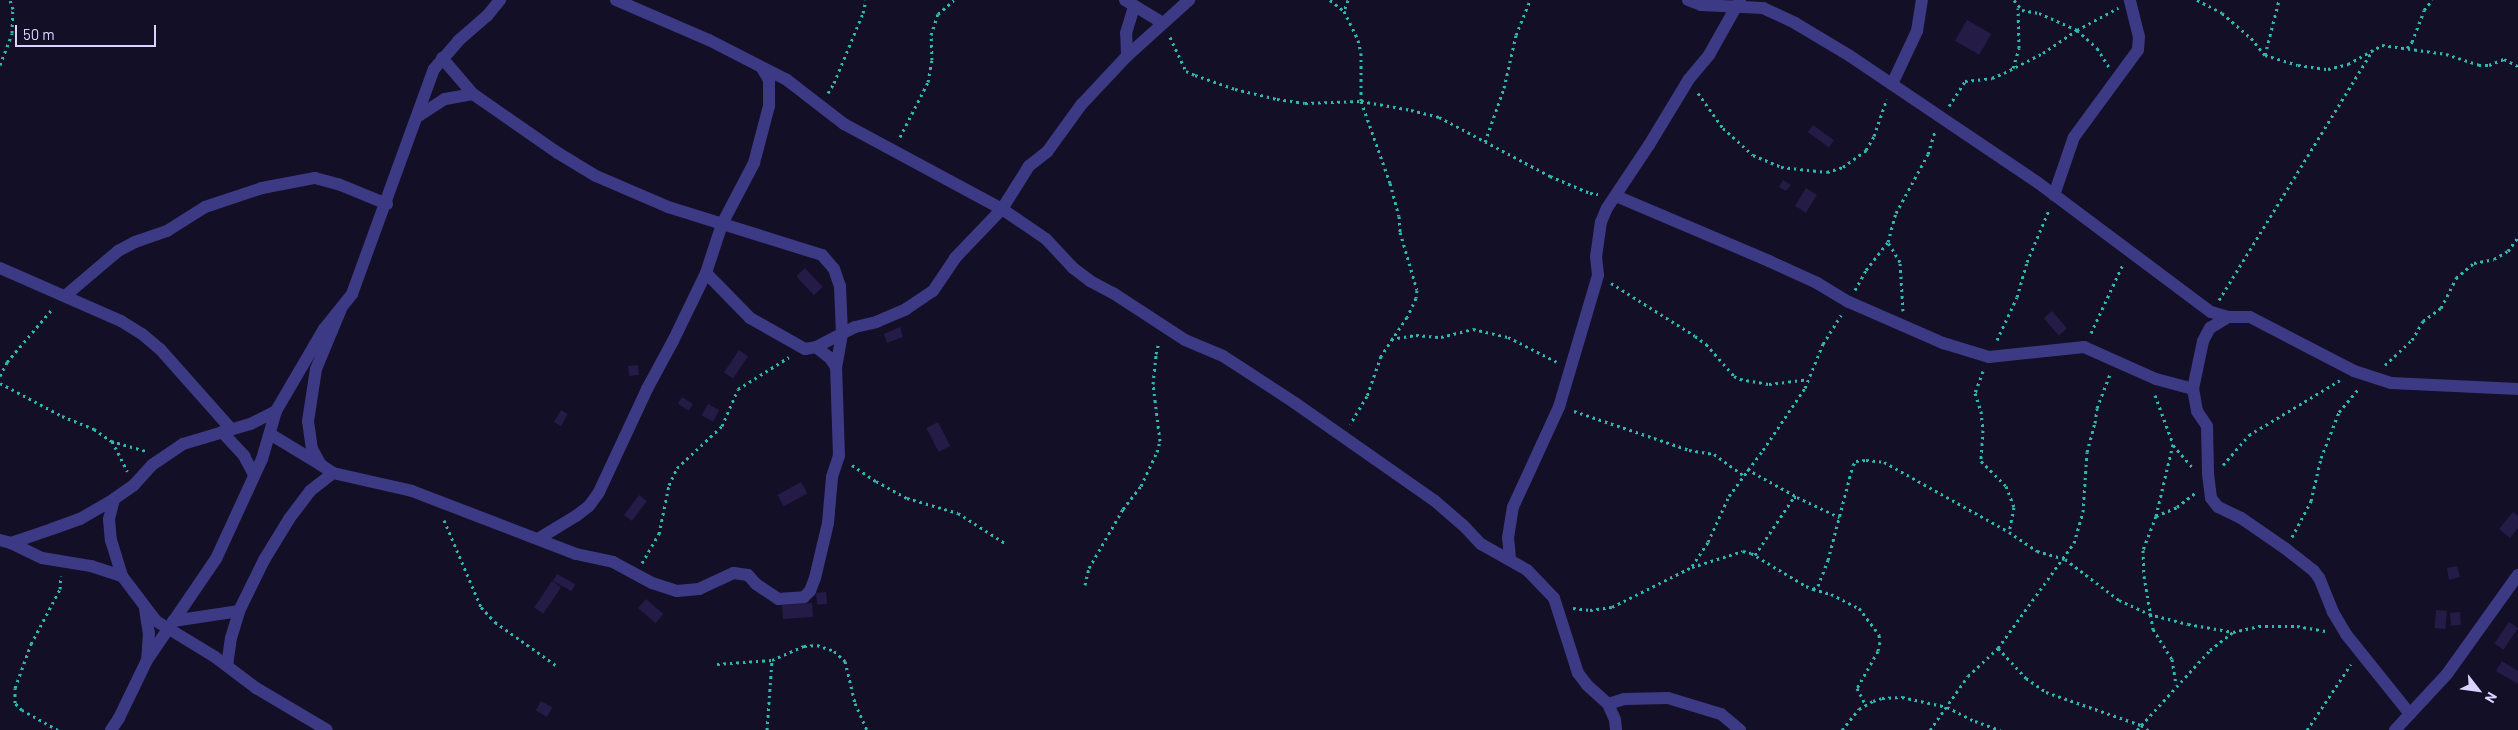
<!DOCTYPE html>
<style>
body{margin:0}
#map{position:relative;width:2518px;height:730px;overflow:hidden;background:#130f26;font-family:Barlow,sans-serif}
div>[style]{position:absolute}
.building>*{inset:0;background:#241b47;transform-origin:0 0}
.path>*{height:3px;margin-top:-1.5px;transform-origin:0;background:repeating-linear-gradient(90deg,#2fb8b0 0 2.5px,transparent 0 6.5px)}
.street>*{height:12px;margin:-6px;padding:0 6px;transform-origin:6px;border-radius:6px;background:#3d3a85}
span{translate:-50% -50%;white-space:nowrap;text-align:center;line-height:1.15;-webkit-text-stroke:4.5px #130f26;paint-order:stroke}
.north{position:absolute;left:2453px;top:665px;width:50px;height:50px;-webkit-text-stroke:4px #130f26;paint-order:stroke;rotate:120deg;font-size:14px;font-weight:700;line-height:20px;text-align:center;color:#d9d4ff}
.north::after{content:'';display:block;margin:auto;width:18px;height:22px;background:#d9d4ff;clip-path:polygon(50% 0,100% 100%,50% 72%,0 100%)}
.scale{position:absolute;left:15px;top:25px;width:141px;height:22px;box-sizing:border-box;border:2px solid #d9d4ff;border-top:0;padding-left:6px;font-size:15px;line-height:18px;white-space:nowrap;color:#d9d4ff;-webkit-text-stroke:4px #130f26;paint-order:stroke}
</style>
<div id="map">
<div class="building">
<div style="left:1967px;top:20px;width:28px;height:24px;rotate:30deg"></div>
<div style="left:1813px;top:125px;width:26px;height:9px;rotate:36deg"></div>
<div style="clip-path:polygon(1783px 180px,1791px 185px,1786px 191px,1779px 187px)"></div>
<div style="left:1806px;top:188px;width:13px;height:21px;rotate:32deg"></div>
<div style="left:805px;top:268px;width:26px;height:12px;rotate:47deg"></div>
<div style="left:2052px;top:311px;width:23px;height:11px;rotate:49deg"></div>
<div style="clip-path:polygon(900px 327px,903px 337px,887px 343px,884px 334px)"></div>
<div style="left:739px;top:350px;width:11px;height:27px;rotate:34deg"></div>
<div style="left:638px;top:365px;width:10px;height:10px;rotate:84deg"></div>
<div style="left:682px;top:397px;width:13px;height:8px;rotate:32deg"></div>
<div style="left:708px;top:404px;width:13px;height:13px;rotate:29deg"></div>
<div style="left:561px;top:410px;width:8px;height:14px;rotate:30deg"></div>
<div style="left:938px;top:422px;width:27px;height:13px;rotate:63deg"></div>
<div style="left:801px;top:482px;width:13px;height:27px;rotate:61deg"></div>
<div style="left:639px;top:495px;width:10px;height:25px;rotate:37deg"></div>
<div style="clip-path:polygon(2513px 512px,2518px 516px,2518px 528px,2510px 538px,2499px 529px)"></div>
<div style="clip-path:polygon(2457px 566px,2460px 577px,2449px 580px,2447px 568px)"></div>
<div style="left:557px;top:574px;width:21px;height:8px;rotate:29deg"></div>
<div style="left:552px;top:581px;width:11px;height:32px;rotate:34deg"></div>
<div style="left:826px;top:592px;width:12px;height:10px;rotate:85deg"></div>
<div style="left:646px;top:599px;width:23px;height:12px;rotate:41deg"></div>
<div style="left:812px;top:603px;width:14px;height:30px;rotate:86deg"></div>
<div style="left:2436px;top:610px;width:11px;height:18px;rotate:5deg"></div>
<div style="left:2460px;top:612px;width:13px;height:10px;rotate:86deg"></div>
<div style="left:2509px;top:622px;width:11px;height:26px;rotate:34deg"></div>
<div style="clip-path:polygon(2502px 661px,2518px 671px,2518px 684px,2496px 671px)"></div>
<div style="left:541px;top:701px;width:13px;height:11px;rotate:29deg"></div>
</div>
<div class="path">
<div style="left:1330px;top:0;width:18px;rotate:38deg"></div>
<div style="left:1348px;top:0;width:12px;rotate:110deg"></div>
<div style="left:1344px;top:11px;width:32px;rotate:64deg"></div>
<div style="left:1358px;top:40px;width:13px;rotate:77deg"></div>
<div style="left:1361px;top:53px;width:48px;rotate:90deg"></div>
<div style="left:1361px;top:101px;width:87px;rotate:70.5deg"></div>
<div style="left:1390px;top:183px;width:34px;rotate:75deg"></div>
<div style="left:1399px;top:216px;width:16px;rotate:86deg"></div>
<div style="left:1400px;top:232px;width:60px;rotate:73.7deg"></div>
<div style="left:1417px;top:290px;width:8px;rotate:97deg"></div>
<div style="left:1416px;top:298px;width:21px;rotate:115deg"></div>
<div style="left:1407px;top:317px;width:47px;rotate:123.7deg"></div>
<div style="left:1381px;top:356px;width:42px;rotate:109.3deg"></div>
<div style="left:1367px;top:396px;width:33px;rotate:121deg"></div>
<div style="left:2014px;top:0;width:13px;rotate:51deg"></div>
<div style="left:2022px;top:10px;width:17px;rotate:10deg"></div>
<div style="left:2039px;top:13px;width:42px;rotate:24.1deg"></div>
<div style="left:2077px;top:30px;width:27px;rotate:42deg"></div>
<div style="left:2097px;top:48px;width:22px;rotate:58deg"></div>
<div style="left:2197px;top:0;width:28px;rotate:27deg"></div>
<div style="left:2222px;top:13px;width:38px;rotate:41deg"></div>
<div style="left:2251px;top:38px;width:22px;rotate:51deg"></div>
<div style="left:2265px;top:55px;width:34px;rotate:17deg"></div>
<div style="left:2298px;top:65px;width:30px;rotate:8deg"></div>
<div style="left:2328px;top:69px;width:21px;rotate:-14deg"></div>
<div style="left:2348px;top:64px;width:39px;rotate:-29deg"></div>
<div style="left:2382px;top:45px;width:65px;rotate:8deg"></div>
<div style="left:2446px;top:54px;width:35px;rotate:18deg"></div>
<div style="left:2479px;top:65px;width:10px"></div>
<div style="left:2489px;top:65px;width:16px;rotate:-22deg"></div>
<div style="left:2504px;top:59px;width:16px;rotate:27deg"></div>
<div style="left:1170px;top:37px;width:38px;rotate:65deg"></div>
<div style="left:1186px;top:71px;width:10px;rotate:24deg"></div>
<div style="left:1195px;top:75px;width:42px;rotate:19.3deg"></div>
<div style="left:1235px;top:89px;width:43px;rotate:13.4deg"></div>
<div style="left:1277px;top:99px;width:28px;rotate:8deg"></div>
<div style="left:1305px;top:103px;width:56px;rotate:-2deg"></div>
<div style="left:1361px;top:101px;width:51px;rotate:10.2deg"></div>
<div style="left:1411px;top:110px;width:29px;rotate:14deg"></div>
<div style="left:1439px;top:117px;width:126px;rotate:28deg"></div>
<div style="left:1550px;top:176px;width:43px;rotate:23deg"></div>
<div style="left:1590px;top:193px;width:8px;rotate:7deg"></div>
<div style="left:2407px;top:48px;width:8px;rotate:-50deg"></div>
<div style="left:2412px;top:42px;width:34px;rotate:-69deg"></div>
<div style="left:2424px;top:10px;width:13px;rotate:-51deg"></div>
<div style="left:2265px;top:55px;width:57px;rotate:-75.7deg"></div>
<div style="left:0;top:65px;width:34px;rotate:-69deg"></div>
<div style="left:12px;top:33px;width:24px;rotate:-88deg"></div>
<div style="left:13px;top:9px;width:9px;rotate:-108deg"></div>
<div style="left:2013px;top:68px;width:21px;rotate:-73deg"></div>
<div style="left:2019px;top:48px;width:40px;rotate:-91.4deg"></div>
<div style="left:828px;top:93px;width:12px;rotate:-59deg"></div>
<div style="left:834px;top:83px;width:76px;rotate:-67.5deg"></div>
<div style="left:863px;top:13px;width:13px;rotate:-77deg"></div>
<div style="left:1698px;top:93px;width:43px;rotate:54.5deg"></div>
<div style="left:1723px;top:128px;width:40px;rotate:42deg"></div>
<div style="left:1753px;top:155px;width:30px;rotate:23deg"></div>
<div style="left:1781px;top:167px;width:46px;rotate:6.2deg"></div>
<div style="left:1827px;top:172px;width:17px;rotate:-17deg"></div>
<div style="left:1843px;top:167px;width:29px;rotate:-36deg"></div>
<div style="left:1866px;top:150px;width:16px;rotate:-60deg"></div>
<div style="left:1874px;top:136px;width:39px;rotate:-71deg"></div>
<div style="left:1949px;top:106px;width:30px;rotate:-57deg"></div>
<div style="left:1965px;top:81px;width:27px;rotate:-6deg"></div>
<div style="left:1992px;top:78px;width:13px;rotate:-23deg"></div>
<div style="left:2004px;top:73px;width:44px;rotate:-27.1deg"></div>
<div style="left:2043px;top:53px;width:41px;rotate:-34.1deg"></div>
<div style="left:2077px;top:30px;width:47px;rotate:-28.2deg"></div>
<div style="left:900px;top:137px;width:62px;rotate:-63deg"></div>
<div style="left:928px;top:82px;width:22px;rotate:-80deg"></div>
<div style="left:932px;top:60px;width:25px;rotate:-92deg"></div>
<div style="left:931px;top:35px;width:22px;rotate:-72deg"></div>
<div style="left:938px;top:14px;width:21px;rotate:-41deg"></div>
<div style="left:1485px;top:142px;width:57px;rotate:-70.6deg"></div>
<div style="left:1504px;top:88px;width:54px;rotate:-77.2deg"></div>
<div style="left:1516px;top:35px;width:38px;rotate:-68deg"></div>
<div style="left:1611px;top:283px;width:99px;rotate:32.2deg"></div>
<div style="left:1695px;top:336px;width:14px;rotate:36deg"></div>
<div style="left:1706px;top:344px;width:43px;rotate:48.8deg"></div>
<div style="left:1734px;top:376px;width:7px;rotate:27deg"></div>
<div style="left:1740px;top:379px;width:29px;rotate:10deg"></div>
<div style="left:1769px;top:384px;width:39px;rotate:-7deg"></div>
<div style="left:1855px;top:290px;width:23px;rotate:-61deg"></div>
<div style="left:1866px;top:270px;width:36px;rotate:-52deg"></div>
<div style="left:2219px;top:300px;width:294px;rotate:-58.4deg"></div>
<div style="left:1903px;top:311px;width:49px;rotate:-93.5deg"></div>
<div style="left:1900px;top:262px;width:23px;rotate:-121deg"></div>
<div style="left:1888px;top:242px;width:30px;rotate:-75deg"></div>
<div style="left:1896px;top:213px;width:67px;rotate:-61.5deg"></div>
<div style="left:1928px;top:154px;width:24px;rotate:-73deg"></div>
<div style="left:2091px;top:333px;width:76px;rotate:-65.1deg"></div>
<div style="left:1391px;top:339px;width:25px;rotate:-9deg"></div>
<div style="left:1416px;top:335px;width:25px;rotate:5deg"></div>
<div style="left:1441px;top:337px;width:33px;rotate:-14deg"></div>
<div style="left:1473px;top:329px;width:36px;rotate:13deg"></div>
<div style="left:1508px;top:337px;width:55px;rotate:27deg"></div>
<div style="left:1997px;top:340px;width:47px;rotate:-65.1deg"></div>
<div style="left:2017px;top:297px;width:36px;rotate:-74deg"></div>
<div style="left:2027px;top:262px;width:56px;rotate:-67.1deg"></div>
<div style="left:2385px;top:365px;width:37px;rotate:-43deg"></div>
<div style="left:2412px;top:340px;width:22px;rotate:-60deg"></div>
<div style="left:2423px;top:321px;width:22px;rotate:-36deg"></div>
<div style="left:2441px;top:308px;width:34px;rotate:-63deg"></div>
<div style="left:2456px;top:278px;width:23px;rotate:-40deg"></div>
<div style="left:2474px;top:263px;width:20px;rotate:-11deg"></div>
<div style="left:2494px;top:259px;width:16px;rotate:-30deg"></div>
<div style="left:2508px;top:251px;width:17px;rotate:-54deg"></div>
<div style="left:1983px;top:371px;width:23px;rotate:110deg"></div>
<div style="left:1975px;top:393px;width:19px;rotate:72deg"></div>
<div style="left:1981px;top:411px;width:19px;rotate:84deg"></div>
<div style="left:1983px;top:430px;width:31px;rotate:94deg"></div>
<div style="left:1981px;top:461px;width:35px;rotate:45deg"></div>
<div style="left:2006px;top:486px;width:22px;rotate:69deg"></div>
<div style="left:2014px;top:507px;width:25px;rotate:101deg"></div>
<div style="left:0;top:376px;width:16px;rotate:-63deg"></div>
<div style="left:7px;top:362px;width:71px;rotate:-49.6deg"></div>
<div style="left:0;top:383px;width:70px;rotate:28deg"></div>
<div style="left:62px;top:416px;width:35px;rotate:22deg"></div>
<div style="left:94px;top:429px;width:21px;rotate:35deg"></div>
<div style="left:111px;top:441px;width:36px;rotate:16deg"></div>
<div style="left:2155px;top:395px;width:52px;rotate:69.8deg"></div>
<div style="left:2173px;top:444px;width:74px;rotate:103.3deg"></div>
<div style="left:2156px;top:516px;width:36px;rotate:111deg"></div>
<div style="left:2143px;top:550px;width:26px;rotate:88deg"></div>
<div style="left:2144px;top:576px;width:54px;rotate:80.4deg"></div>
<div style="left:2153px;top:629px;width:36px;rotate:58deg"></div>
<div style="left:2172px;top:659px;width:26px;rotate:81deg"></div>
<div style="left:1574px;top:411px;width:121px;rotate:18.7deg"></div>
<div style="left:1689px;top:450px;width:25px;rotate:9deg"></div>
<div style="left:1714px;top:454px;width:36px;rotate:36deg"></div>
<div style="left:112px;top:441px;width:34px;rotate:63deg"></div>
<div style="left:2173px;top:445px;width:29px;rotate:49deg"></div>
<div style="left:852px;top:465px;width:29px;rotate:34deg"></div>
<div style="left:876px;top:481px;width:35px;rotate:29deg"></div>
<div style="left:907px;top:498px;width:53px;rotate:16.4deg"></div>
<div style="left:958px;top:513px;width:56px;rotate:32.6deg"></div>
<div style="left:2223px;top:465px;width:40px;rotate:-49deg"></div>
<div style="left:2249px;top:435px;width:106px;rotate:-31.1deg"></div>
<div style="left:1747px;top:469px;width:57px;rotate:29.2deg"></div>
<div style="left:2156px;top:516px;width:23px;rotate:-23deg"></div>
<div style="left:2177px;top:507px;width:24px;rotate:-38deg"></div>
<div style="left:444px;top:520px;width:95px;rotate:67deg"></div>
<div style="left:481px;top:607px;width:21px;rotate:47deg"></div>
<div style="left:495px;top:622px;width:76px;rotate:35.4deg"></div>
<div style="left:2292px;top:537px;width:41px;rotate:-62.2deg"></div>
<div style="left:2311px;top:501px;width:44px;rotate:-76.9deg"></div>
<div style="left:2321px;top:458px;width:49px;rotate:-68.6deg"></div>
<div style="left:2339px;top:412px;width:30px;rotate:-50deg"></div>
<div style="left:1755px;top:555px;width:70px;rotate:-56.1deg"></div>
<div style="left:1794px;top:497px;width:3px"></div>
<div style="left:1797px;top:497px;width:47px;rotate:25.5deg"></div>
<div style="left:642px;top:563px;width:34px;rotate:-60deg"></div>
<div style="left:659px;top:534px;width:50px;rotate:-78.5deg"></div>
<div style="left:669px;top:485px;width:19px;rotate:-65deg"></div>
<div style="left:677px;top:468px;width:62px;rotate:-43deg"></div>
<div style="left:722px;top:426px;width:40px;rotate:-66.6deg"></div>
<div style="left:738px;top:389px;width:60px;rotate:-32.1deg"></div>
<div style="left:1692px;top:566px;width:29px;rotate:-56deg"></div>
<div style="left:1708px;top:542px;width:51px;rotate:-65.5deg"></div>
<div style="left:1729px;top:496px;width:57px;rotate:-53.5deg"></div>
<div style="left:1763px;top:450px;width:75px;rotate:-55.9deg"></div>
<div style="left:1805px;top:388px;width:48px;rotate:-67.8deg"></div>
<div style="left:1823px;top:344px;width:34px;rotate:-58deg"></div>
<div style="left:1085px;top:585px;width:17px;rotate:-77deg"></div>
<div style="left:1089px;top:568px;width:68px;rotate:-60deg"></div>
<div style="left:1123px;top:509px;width:29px;rotate:-52deg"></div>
<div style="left:1141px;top:486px;width:38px;rotate:-65deg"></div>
<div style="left:1157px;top:452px;width:11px;rotate:-75deg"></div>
<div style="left:1160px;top:441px;width:57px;rotate:-97deg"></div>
<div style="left:1153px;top:384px;width:30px;rotate:-84deg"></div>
<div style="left:1156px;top:354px;width:12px;rotate:-76deg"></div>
<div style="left:1813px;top:589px;width:19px;rotate:16deg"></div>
<div style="left:1831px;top:594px;width:31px;rotate:27deg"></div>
<div style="left:1859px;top:608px;width:34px;rotate:53deg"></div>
<div style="left:1879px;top:635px;width:7px;rotate:82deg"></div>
<div style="left:1880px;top:642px;width:9px;rotate:103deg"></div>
<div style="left:1878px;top:651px;width:43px;rotate:119.6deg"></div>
<div style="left:1857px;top:688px;width:20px;rotate:63deg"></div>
<div style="left:1573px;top:608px;width:17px;rotate:7deg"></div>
<div style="left:1590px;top:610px;width:22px;rotate:-8deg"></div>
<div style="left:1612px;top:607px;width:89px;rotate:-26.6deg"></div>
<div style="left:1692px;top:567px;width:53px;rotate:-17.4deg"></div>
<div style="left:1743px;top:551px;width:8px;rotate:14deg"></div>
<div style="left:1751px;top:553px;width:64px;rotate:31deg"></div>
<div style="left:1806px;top:586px;width:8px;rotate:23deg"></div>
<div style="left:1813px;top:589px;width:6px;rotate:-31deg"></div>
<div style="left:1818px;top:586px;width:28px;rotate:-69deg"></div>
<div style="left:1828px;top:560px;width:98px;rotate:-75.3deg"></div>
<div style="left:1853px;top:465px;width:5px;rotate:-53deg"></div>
<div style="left:1856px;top:461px;width:10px;rotate:-6deg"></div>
<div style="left:1866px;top:460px;width:18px;rotate:6deg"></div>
<div style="left:1884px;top:462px;width:143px;rotate:29.2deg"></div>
<div style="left:2009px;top:532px;width:34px;rotate:34deg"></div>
<div style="left:2037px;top:551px;width:29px;rotate:16deg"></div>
<div style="left:2065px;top:559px;width:68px;rotate:37.2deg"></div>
<div style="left:2119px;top:600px;width:33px;rotate:25deg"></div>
<div style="left:2149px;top:614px;width:40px;rotate:14.4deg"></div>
<div style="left:2188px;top:624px;width:46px;rotate:10.1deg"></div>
<div style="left:1998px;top:648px;width:41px;rotate:47deg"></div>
<div style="left:2026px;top:678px;width:24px;rotate:35deg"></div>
<div style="left:2046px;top:692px;width:101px;rotate:19.2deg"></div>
<div style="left:2141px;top:725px;width:9px;rotate:36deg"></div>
<div style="left:717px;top:664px;width:55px;rotate:-4.2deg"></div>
<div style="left:772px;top:660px;width:35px;rotate:-24deg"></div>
<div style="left:804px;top:646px;width:13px;rotate:-4deg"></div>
<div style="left:817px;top:645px;width:18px;rotate:19deg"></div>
<div style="left:834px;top:651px;width:15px;rotate:42deg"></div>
<div style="left:845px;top:661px;width:43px;rotate:76.6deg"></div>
<div style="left:855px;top:703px;width:30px;rotate:66deg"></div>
<div style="left:58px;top:730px;width:41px;rotate:-150.9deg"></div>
<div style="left:22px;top:710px;width:10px;rotate:-135deg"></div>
<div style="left:15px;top:703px;width:15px;rotate:-90deg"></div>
<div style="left:15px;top:688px;width:47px;rotate:-70deg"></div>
<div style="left:31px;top:644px;width:62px;rotate:-62.2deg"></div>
<div style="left:60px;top:589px;width:13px;rotate:-86deg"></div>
<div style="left:767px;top:730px;width:70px;rotate:-85.9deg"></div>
<div style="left:1842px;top:730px;width:27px;rotate:-51deg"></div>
<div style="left:1859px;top:709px;width:16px;rotate:-30deg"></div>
<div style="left:1873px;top:701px;width:9px;rotate:-18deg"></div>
<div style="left:1882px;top:698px;width:20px;rotate:-3deg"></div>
<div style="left:1902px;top:697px;width:46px;rotate:12.5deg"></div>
<div style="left:1947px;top:707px;width:31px;rotate:27deg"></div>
<div style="left:1975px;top:721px;width:27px;rotate:20deg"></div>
<div style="left:1930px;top:730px;width:66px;rotate:-54.9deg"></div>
<div style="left:1968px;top:676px;width:41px;rotate:-43deg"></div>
<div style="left:1998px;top:648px;width:130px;rotate:-54.1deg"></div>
<div style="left:2074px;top:543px;width:32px;rotate:-74deg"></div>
<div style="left:2083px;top:512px;width:60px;rotate:-86.2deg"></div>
<div style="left:2087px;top:452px;width:30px;rotate:-75deg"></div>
<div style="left:2095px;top:423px;width:15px;rotate:-82deg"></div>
<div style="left:2097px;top:408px;width:36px;rotate:-69deg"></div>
<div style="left:2137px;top:730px;width:108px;rotate:-47.6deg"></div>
<div style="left:2210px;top:650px;width:29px;rotate:-38deg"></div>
<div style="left:2233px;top:632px;width:27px;rotate:-13deg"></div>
<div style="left:2259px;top:626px;width:38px"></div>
<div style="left:2297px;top:626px;width:29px;rotate:10deg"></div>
<div style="left:2307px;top:730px;width:79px;rotate:-56.3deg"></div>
</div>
<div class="street">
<div style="left:616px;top:0;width:101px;rotate:23.3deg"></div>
<div style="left:709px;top:40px;width:88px;rotate:27.1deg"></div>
<div style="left:787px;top:80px;width:72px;rotate:37.7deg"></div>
<div style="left:844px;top:124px;width:179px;rotate:28.3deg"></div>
<div style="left:1002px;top:209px;width:53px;rotate:34.3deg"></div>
<div style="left:1046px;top:239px;width:40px;rotate:47deg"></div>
<div style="left:1073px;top:268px;width:21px;rotate:37deg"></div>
<div style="left:1090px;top:281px;width:26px;rotate:28deg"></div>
<div style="left:1113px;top:293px;width:86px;rotate:33.1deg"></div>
<div style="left:1185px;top:340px;width:41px;rotate:22.8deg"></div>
<div style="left:1223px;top:356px;width:86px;rotate:33.1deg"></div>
<div style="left:1295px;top:403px;width:171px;rotate:35deg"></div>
<div style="left:1435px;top:501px;width:37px;rotate:41deg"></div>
<div style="left:1463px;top:525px;width:26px;rotate:47deg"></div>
<div style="left:1481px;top:544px;width:53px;rotate:29.5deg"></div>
<div style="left:1527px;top:570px;width:39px;rotate:46deg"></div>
<div style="left:1554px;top:598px;width:79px;rotate:72.3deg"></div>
<div style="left:1578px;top:673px;width:15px;rotate:53deg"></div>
<div style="left:1587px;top:685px;width:28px;rotate:42deg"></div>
<div style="left:1608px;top:704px;width:17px;rotate:66deg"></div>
<div style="left:1615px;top:720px;width:10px;rotate:84deg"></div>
<div style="left:1125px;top:0;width:44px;rotate:31.2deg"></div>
<div style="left:1688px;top:0;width:14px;rotate:21deg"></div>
<div style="left:1701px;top:5px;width:62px;rotate:2.8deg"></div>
<div style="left:1763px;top:8px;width:35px;rotate:25deg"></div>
<div style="left:1795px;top:23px;width:64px;rotate:31deg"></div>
<div style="left:1850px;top:56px;width:225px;rotate:34deg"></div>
<div style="left:2037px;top:182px;width:217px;rotate:36.8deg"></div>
<div style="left:2211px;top:312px;width:18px;rotate:16deg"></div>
<div style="left:1127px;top:56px;width:23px;rotate:-92deg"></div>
<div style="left:1126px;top:33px;width:28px;rotate:-73deg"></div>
<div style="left:442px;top:58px;width:48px;rotate:49.3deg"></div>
<div style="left:473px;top:94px;width:103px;rotate:34.8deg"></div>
<div style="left:558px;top:153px;width:44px;rotate:31.2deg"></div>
<div style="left:596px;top:176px;width:78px;rotate:23.3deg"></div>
<div style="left:668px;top:207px;width:161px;rotate:17.3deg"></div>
<div style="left:822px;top:255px;width:18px;rotate:49deg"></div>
<div style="left:834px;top:269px;width:18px;rotate:71deg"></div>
<div style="left:840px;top:286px;width:48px;rotate:87.6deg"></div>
<div style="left:842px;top:334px;width:34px;rotate:100deg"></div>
<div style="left:1892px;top:84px;width:59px;rotate:-64.7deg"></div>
<div style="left:1917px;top:31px;width:31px;rotate:-81deg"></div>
<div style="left:417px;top:117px;width:33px;rotate:-33deg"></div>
<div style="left:445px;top:99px;width:28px;rotate:-10deg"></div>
<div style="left:2054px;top:195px;width:61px;rotate:-71deg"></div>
<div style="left:2074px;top:137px;width:108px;rotate:-53.7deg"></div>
<div style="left:2138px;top:50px;width:13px;rotate:-86deg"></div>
<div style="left:2139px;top:37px;width:38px;rotate:-104deg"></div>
<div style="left:1616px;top:196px;width:166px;rotate:23deg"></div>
<div style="left:1769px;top:261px;width:53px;rotate:24.6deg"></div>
<div style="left:1817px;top:283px;width:37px;rotate:31deg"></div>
<div style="left:1849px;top:302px;width:103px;rotate:23.6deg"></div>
<div style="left:1943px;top:343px;width:48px;rotate:16.9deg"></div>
<div style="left:1989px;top:357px;width:96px;rotate:-6deg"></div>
<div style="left:2084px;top:347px;width:79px;rotate:24deg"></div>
<div style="left:2156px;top:379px;width:38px;rotate:15deg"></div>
<div style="left:0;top:268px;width:132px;rotate:23.7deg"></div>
<div style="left:121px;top:321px;width:25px;rotate:32deg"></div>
<div style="left:142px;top:334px;width:23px;rotate:40deg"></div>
<div style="left:160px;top:349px;width:107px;rotate:48.4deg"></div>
<div style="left:706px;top:273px;width:63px;rotate:45.6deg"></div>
<div style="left:750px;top:318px;width:63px;rotate:29.4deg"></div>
<div style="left:805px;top:349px;width:11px;rotate:-10deg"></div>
<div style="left:816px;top:347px;width:44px;rotate:-27.1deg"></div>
<div style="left:855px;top:327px;width:22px;rotate:-13deg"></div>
<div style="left:876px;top:322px;width:33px;rotate:-23deg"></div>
<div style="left:906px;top:309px;width:32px;rotate:-34deg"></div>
<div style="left:933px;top:291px;width:40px;rotate:-56deg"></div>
<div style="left:955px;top:258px;width:68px;rotate:-46.2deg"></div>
<div style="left:1002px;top:209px;width:51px;rotate:-57.9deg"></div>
<div style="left:1029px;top:166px;width:23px;rotate:-38deg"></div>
<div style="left:1047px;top:152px;width:58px;rotate:-54.1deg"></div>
<div style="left:1081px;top:105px;width:67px;rotate:-46.8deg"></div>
<div style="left:1127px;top:56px;width:84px;rotate:-42.1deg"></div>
<div style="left:65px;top:296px;width:70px;rotate:-40.3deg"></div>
<div style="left:118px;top:251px;width:19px;rotate:-28deg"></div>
<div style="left:135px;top:242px;width:34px;rotate:-19deg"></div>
<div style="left:167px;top:231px;width:45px;rotate:-32.3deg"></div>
<div style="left:205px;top:207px;width:60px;rotate:-18.4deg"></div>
<div style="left:262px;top:188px;width:54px;rotate:-10.7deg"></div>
<div style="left:315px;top:178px;width:24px;rotate:15deg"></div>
<div style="left:338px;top:184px;width:53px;rotate:22.2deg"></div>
<div style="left:341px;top:309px;width:65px;rotate:112.6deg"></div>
<div style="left:316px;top:369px;width:53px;rotate:98.7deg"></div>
<div style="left:308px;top:421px;width:28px;rotate:82deg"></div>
<div style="left:312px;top:449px;width:18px;rotate:61deg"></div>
<div style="left:321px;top:465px;width:14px;rotate:34deg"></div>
<div style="left:333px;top:473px;width:81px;rotate:12.8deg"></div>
<div style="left:412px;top:491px;width:176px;rotate:21deg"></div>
<div style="left:576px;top:554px;width:38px;rotate:12deg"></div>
<div style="left:613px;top:562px;width:44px;rotate:28.3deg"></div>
<div style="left:652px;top:583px;width:26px;rotate:18deg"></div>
<div style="left:677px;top:591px;width:22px;rotate:-5deg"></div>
<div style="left:699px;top:589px;width:38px;rotate:-25deg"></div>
<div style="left:734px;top:573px;width:14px;rotate:8deg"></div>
<div style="left:748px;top:575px;width:12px;rotate:48deg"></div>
<div style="left:756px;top:584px;width:27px;rotate:34deg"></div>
<div style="left:778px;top:599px;width:26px;rotate:-4deg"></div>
<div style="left:804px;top:597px;width:8px;rotate:-45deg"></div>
<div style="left:810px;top:591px;width:14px;rotate:-69deg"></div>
<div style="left:815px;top:578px;width:57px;rotate:-76.7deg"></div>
<div style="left:828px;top:523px;width:46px;rotate:-85deg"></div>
<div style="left:832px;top:477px;width:22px;rotate:-72deg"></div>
<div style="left:839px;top:456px;width:89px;rotate:-91.9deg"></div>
<div style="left:836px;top:367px;width:11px;rotate:-124deg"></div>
<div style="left:830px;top:358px;width:18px;rotate:-142deg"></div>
<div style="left:276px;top:411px;width:29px;rotate:153deg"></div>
<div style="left:250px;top:424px;width:70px;rotate:163.4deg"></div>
<div style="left:183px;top:444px;width:37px;rotate:146deg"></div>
<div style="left:152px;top:465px;width:27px;rotate:132deg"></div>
<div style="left:134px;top:485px;width:24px;rotate:145deg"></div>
<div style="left:114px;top:499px;width:21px;rotate:104deg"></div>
<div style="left:109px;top:519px;width:21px;rotate:85deg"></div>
<div style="left:111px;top:540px;width:38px;rotate:73deg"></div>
<div style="left:122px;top:576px;width:56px;rotate:52.9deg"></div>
<div style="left:156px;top:621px;width:69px;rotate:31.4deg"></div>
<div style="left:215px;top:657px;width:51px;rotate:37.1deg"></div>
<div style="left:256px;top:688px;width:82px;rotate:30.6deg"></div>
<div style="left:222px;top:432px;width:33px;rotate:47deg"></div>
<div style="left:244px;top:456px;width:21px;rotate:62deg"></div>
<div style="left:270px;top:434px;width:60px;rotate:31.3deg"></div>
<div style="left:538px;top:539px;width:44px;rotate:-31.2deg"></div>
<div style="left:576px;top:516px;width:16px;rotate:-38deg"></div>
<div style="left:589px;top:506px;width:17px;rotate:-54deg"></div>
<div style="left:599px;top:492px;width:114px;rotate:-65deg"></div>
<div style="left:647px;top:389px;width:55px;rotate:-61.6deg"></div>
<div style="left:673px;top:341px;width:76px;rotate:-64.1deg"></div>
<div style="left:706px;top:273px;width:52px;rotate:-71.9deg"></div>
<div style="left:722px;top:224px;width:69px;rotate:-62.3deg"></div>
<div style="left:754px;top:163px;width:59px;rotate:-75.3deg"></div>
<div style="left:769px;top:106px;width:26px;rotate:-90deg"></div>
<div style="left:769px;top:80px;width:14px;rotate:-120deg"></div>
<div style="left:0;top:540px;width:11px;rotate:15deg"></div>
<div style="left:11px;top:543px;width:43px;rotate:-18.9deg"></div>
<div style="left:52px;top:529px;width:30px;rotate:-20deg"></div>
<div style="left:80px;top:519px;width:39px;rotate:-30deg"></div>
<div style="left:11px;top:543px;width:34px;rotate:26deg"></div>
<div style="left:42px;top:558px;width:50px;rotate:9.3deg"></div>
<div style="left:91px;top:566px;width:33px;rotate:18deg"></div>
<div style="left:1510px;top:559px;width:21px;rotate:-95deg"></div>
<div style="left:1508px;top:538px;width:31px;rotate:-81deg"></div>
<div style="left:1513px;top:507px;width:110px;rotate:-65.3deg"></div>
<div style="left:1559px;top:407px;width:138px;rotate:-73.5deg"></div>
<div style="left:1598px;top:275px;width:18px;rotate:-96deg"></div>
<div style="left:1596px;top:257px;width:35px;rotate:-82deg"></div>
<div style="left:1601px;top:222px;width:15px;rotate:-67deg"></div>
<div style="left:1607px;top:208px;width:76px;rotate:-56.3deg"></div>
<div style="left:1649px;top:145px;width:77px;rotate:-58.8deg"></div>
<div style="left:1689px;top:79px;width:31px;rotate:-50deg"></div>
<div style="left:1709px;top:55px;width:63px;rotate:-60.6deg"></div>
<div style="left:145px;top:609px;width:24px;rotate:81deg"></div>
<div style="left:149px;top:633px;width:26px;rotate:94deg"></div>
<div style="left:173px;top:621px;width:67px;rotate:-8.6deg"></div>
<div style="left:227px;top:666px;width:28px;rotate:-82deg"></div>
<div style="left:231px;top:638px;width:28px;rotate:-73deg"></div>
<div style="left:239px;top:611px;width:57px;rotate:-63.9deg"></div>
<div style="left:264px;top:560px;width:48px;rotate:-58.6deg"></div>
<div style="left:289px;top:519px;width:35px;rotate:-53deg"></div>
<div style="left:310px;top:491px;width:29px;rotate:-38deg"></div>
<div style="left:1608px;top:704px;width:17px;rotate:-17deg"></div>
<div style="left:1624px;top:699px;width:44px;rotate:-1.3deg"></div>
<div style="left:1668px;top:698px;width:55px;rotate:16.8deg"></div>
<div style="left:1721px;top:714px;width:25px;rotate:40deg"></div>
<div style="left:2410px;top:714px;width:102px;rotate:-128.7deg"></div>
<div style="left:2346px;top:634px;width:26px;rotate:-121deg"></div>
<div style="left:2333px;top:612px;width:37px;rotate:-112deg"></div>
<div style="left:2319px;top:578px;width:9px;rotate:-126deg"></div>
<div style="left:2314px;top:571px;width:36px;rotate:-142deg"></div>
<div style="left:2286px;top:549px;width:55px;rotate:-145.4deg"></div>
<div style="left:2241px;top:518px;width:25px;rotate:-154deg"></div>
<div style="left:2218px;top:507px;width:11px;rotate:-128deg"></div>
<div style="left:2211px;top:498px;width:25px;rotate:-97deg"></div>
<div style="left:2208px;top:473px;width:47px;rotate:-91.2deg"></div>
<div style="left:2207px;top:426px;width:18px;rotate:-124deg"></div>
<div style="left:2197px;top:411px;width:22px;rotate:-100deg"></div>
<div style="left:2193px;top:389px;width:49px;rotate:-78.2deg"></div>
<div style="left:2203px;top:341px;width:15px;rotate:-62deg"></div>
<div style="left:2210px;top:328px;width:21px;rotate:-31deg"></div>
<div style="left:2228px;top:317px;width:22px"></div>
<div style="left:2250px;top:317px;width:117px;rotate:27.4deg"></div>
<div style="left:2354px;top:371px;width:39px;rotate:18deg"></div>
<div style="left:2391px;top:383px;width:127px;rotate:2.7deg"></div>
<div style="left:111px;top:730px;width:14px;rotate:-56deg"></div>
<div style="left:119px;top:718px;width:64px;rotate:-64.2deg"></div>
<div style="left:147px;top:660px;width:122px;rotate:-55.7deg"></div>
<div style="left:216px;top:559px;width:110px;rotate:-65.3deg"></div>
<div style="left:262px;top:459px;width:50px;rotate:-73.7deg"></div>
<div style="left:276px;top:411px;width:95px;rotate:-59.7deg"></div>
<div style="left:324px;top:329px;width:45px;rotate:-51.3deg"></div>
<div style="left:352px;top:294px;width:239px;rotate:-70deg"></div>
<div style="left:434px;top:69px;width:37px;rotate:-49deg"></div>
<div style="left:458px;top:41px;width:38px;rotate:-41deg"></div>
<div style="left:487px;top:16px;width:21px;rotate:-51deg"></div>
<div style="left:2395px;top:730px;width:76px;rotate:-47.1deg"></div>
<div style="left:2447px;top:674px;width:122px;rotate:-54.4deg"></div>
</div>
<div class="north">N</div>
<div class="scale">50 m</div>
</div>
